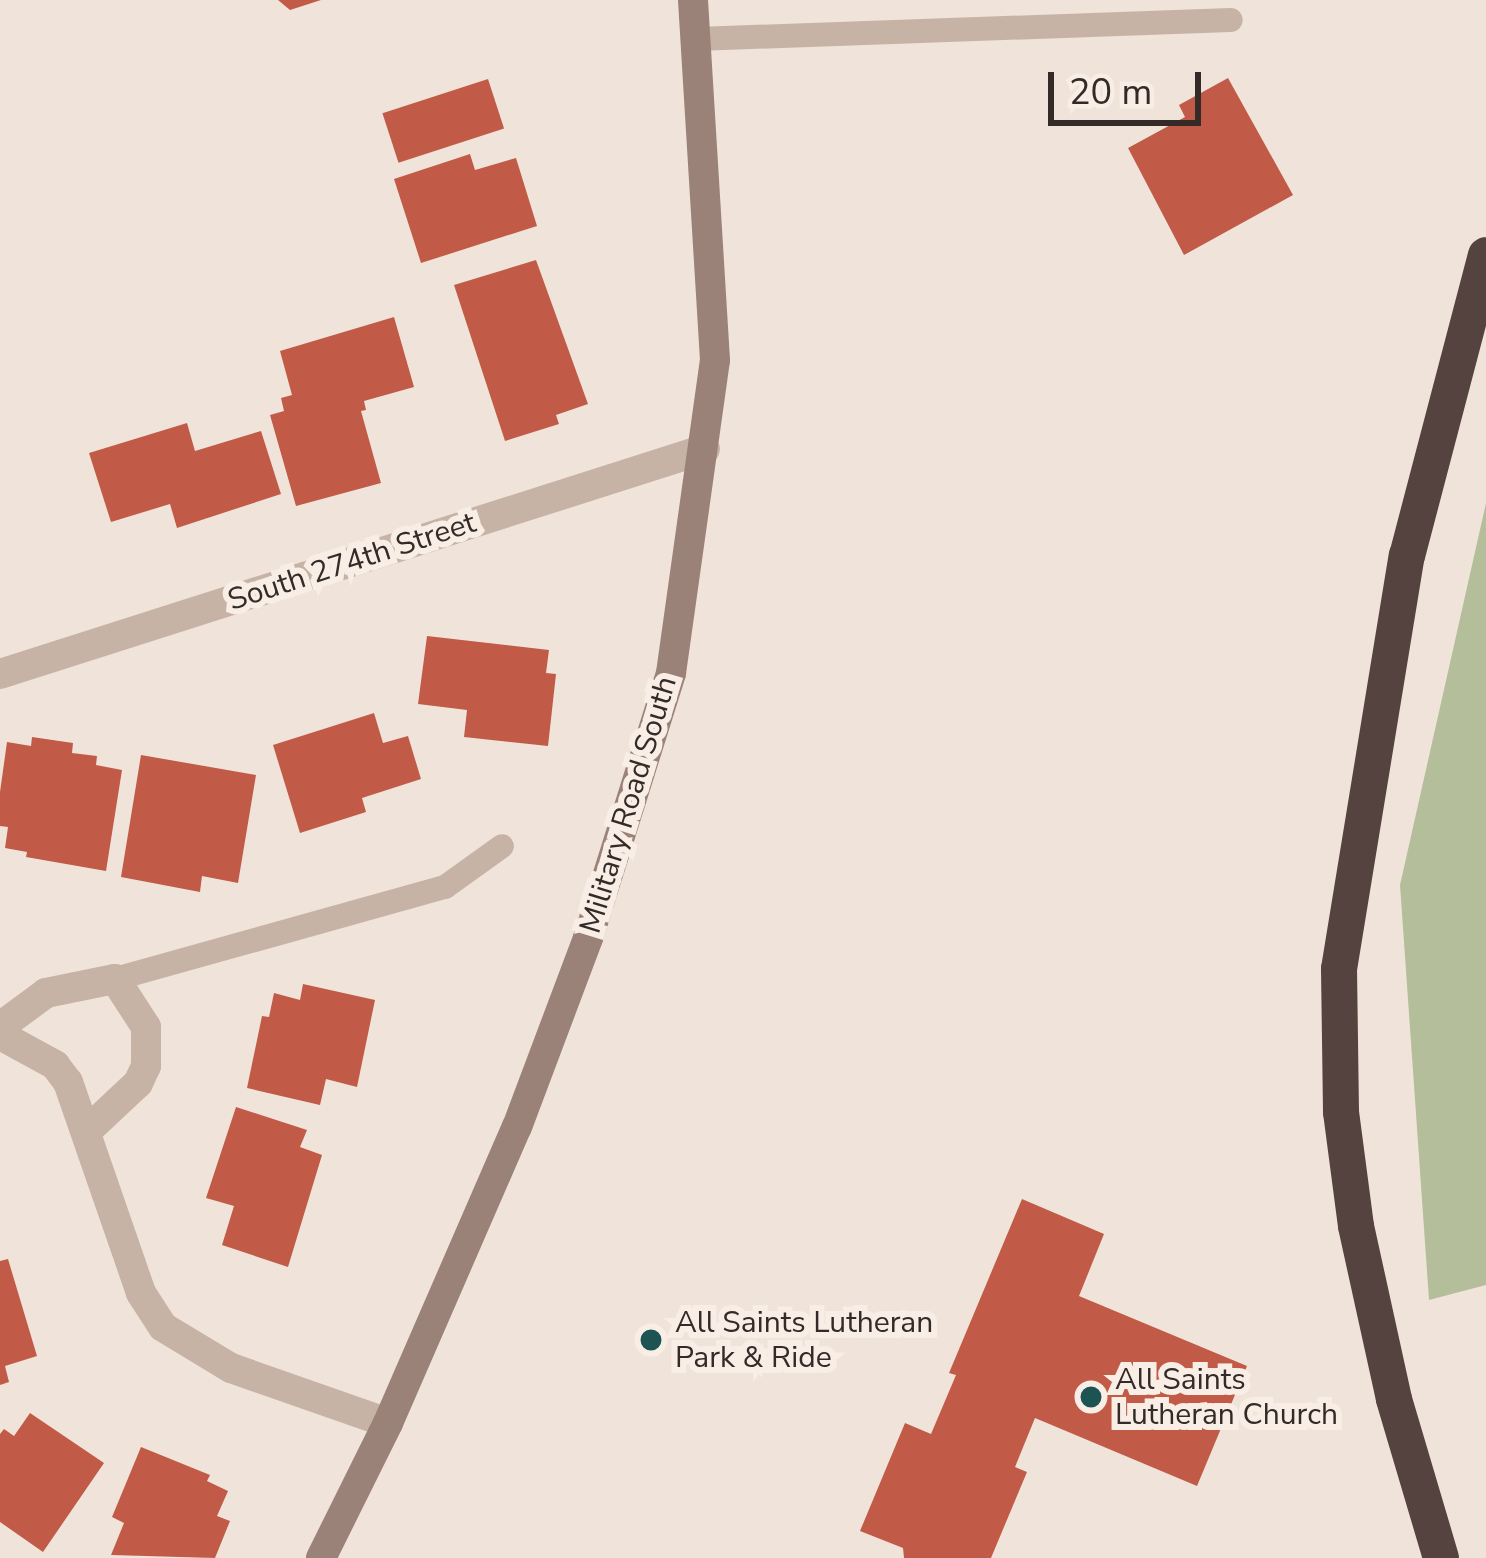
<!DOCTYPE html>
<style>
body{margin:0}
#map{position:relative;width:1486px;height:1558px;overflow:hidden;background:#f0e4da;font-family:"Nunito Sans",sans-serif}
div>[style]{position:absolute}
.green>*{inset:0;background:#b5be9a}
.building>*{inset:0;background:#c15b47;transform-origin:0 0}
.lane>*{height:24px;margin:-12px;padding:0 12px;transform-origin:12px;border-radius:12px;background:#c7b3a6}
.street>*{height:30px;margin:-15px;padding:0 15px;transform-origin:15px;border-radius:15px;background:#c7b3a6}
.secondary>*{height:30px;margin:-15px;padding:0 15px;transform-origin:15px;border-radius:15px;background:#9b8278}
.highway>*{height:36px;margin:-18px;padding:0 18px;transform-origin:18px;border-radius:18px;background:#54433e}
.dots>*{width:33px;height:33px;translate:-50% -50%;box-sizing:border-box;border:6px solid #f8eee5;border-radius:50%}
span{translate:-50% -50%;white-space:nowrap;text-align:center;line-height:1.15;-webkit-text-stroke:12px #f8eee5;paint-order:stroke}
.street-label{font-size:30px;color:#342a27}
.poi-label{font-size:30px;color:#342a27}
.left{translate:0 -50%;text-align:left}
.scale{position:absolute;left:1048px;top:72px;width:153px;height:54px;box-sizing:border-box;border:6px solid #342a27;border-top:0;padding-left:15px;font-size:36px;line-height:42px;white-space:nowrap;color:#342a27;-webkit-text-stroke:9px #f8eee5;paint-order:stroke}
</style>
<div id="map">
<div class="green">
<div style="clip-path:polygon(1486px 503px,1486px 1285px,1429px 1300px,1400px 885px)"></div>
</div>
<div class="building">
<div style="clip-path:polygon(278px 0,321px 0,290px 10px)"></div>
<div style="clip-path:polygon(1228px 78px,1293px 195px,1184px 255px,1128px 148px,1185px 117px,1179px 105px)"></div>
<div style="left:488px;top:79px;width:52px;height:111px;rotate:72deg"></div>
<div style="clip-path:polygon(470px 154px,475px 170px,516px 158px,537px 226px,421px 263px,394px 179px)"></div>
<div style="clip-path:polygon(536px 260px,588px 404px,556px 415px,559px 424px,505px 441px,454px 285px)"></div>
<div style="clip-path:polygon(394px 317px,414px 387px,364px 401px,366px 410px,361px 411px,381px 483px,296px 506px,270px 415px,284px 411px,281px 398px,292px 395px,280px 351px)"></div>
<div style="clip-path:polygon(187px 423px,195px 451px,261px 431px,281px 494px,177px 528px,170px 504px,111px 522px,89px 453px)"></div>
<div style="clip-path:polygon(427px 636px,549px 650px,546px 673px,556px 674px,548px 746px,464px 737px,467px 710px,418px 704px)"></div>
<div style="clip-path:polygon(374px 713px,383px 743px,408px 736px,421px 779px,362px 798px,366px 812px,300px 833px,273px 745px)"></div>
<div style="clip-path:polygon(32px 737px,73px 743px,72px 753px,97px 756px,96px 765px,122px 770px,106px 871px,26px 857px,27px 852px,5px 848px,8px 827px,0 826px,0 792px,7px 742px,31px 746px)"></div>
<div style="clip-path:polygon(141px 755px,256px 775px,238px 883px,202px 876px,200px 892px,121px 877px)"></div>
<div style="clip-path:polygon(303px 984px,375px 1000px,357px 1087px,326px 1079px,320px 1105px,247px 1088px,262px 1016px,269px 1017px,274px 993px,300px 1000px)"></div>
<div style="clip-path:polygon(236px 1107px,307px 1130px,300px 1147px,322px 1155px,288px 1267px,222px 1245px,234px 1206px,206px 1198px)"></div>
<div style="clip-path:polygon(1022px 1199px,1104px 1234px,1079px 1296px,1247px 1366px,1197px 1486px,1035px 1418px,1015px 1467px,1027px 1472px,991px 1558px,904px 1558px,903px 1548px,860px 1531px,905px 1423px,931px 1434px,956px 1375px,949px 1373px)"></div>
<div style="clip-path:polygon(8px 1259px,37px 1356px,5px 1366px,9px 1382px,0 1385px,0 1261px)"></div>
<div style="clip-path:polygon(30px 1413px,104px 1463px,43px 1552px,0 1522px,0 1434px,4px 1429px,14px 1436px)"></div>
<div style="clip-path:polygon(141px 1447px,210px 1475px,207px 1481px,228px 1491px,217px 1516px,230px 1521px,215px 1558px,111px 1555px,124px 1523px,112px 1517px)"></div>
</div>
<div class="lane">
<div style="left:697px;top:39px;width:534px;rotate:-2.04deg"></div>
<div style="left:115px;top:979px;width:343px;rotate:-15.6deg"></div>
<div style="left:445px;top:887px;width:70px;rotate:-35.7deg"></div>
</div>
<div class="street">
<div style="left:0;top:674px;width:740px;rotate:-17.7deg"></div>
<div style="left:0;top:1027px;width:57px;rotate:-36.5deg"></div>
<div style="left:46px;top:993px;width:70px;rotate:-11.5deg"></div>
<div style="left:115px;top:979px;width:57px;rotate:57.1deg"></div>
<div style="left:146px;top:1027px;width:39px;rotate:90deg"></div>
<div style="left:146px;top:1066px;width:19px;rotate:115deg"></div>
<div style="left:138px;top:1083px;width:69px;rotate:136.8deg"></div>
<div style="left:0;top:1035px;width:63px;rotate:28.6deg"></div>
<div style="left:55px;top:1065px;width:21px;rotate:53deg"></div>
<div style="left:68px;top:1082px;width:223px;rotate:70.9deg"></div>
<div style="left:141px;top:1293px;width:40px;rotate:57.1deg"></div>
<div style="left:163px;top:1327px;width:79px;rotate:31.1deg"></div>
<div style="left:231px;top:1368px;width:166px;rotate:19.3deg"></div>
</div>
<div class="secondary">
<div style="left:321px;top:1558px;width:151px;rotate:-63.6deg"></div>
<div style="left:388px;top:1423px;width:323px;rotate:-66.5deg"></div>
<div style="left:517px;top:1127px;width:202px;rotate:-69.4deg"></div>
<div style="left:588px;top:938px;width:278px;rotate:-72.6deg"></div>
<div style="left:671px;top:673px;width:316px;rotate:-82deg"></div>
<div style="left:715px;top:360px;width:361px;rotate:-93.5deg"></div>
</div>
<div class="highway">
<div style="left:1441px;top:1558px;width:166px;rotate:-106.5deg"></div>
<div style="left:1394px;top:1399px;width:177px;rotate:-102.4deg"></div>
<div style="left:1356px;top:1226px;width:115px;rotate:-97.5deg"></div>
<div style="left:1341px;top:1112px;width:143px;rotate:-90.8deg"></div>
<div style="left:1339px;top:969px;width:419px;rotate:-80.7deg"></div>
<div style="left:1407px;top:556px;width:311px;rotate:-75.3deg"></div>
</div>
<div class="dots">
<div style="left:651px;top:1340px;background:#1e5353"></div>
<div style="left:1091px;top:1397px;background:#1e5353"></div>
</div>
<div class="street-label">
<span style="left:352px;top:562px;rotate:-18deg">South 274th Street</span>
<span style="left:629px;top:805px;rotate:-73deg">Military Road South</span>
</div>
<div class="poi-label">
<span class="left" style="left:675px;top:1340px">All Saints Lutheran<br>Park &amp; Ride</span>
<span class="left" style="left:1115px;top:1397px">All Saints<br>Lutheran Church</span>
</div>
<div class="scale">20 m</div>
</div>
